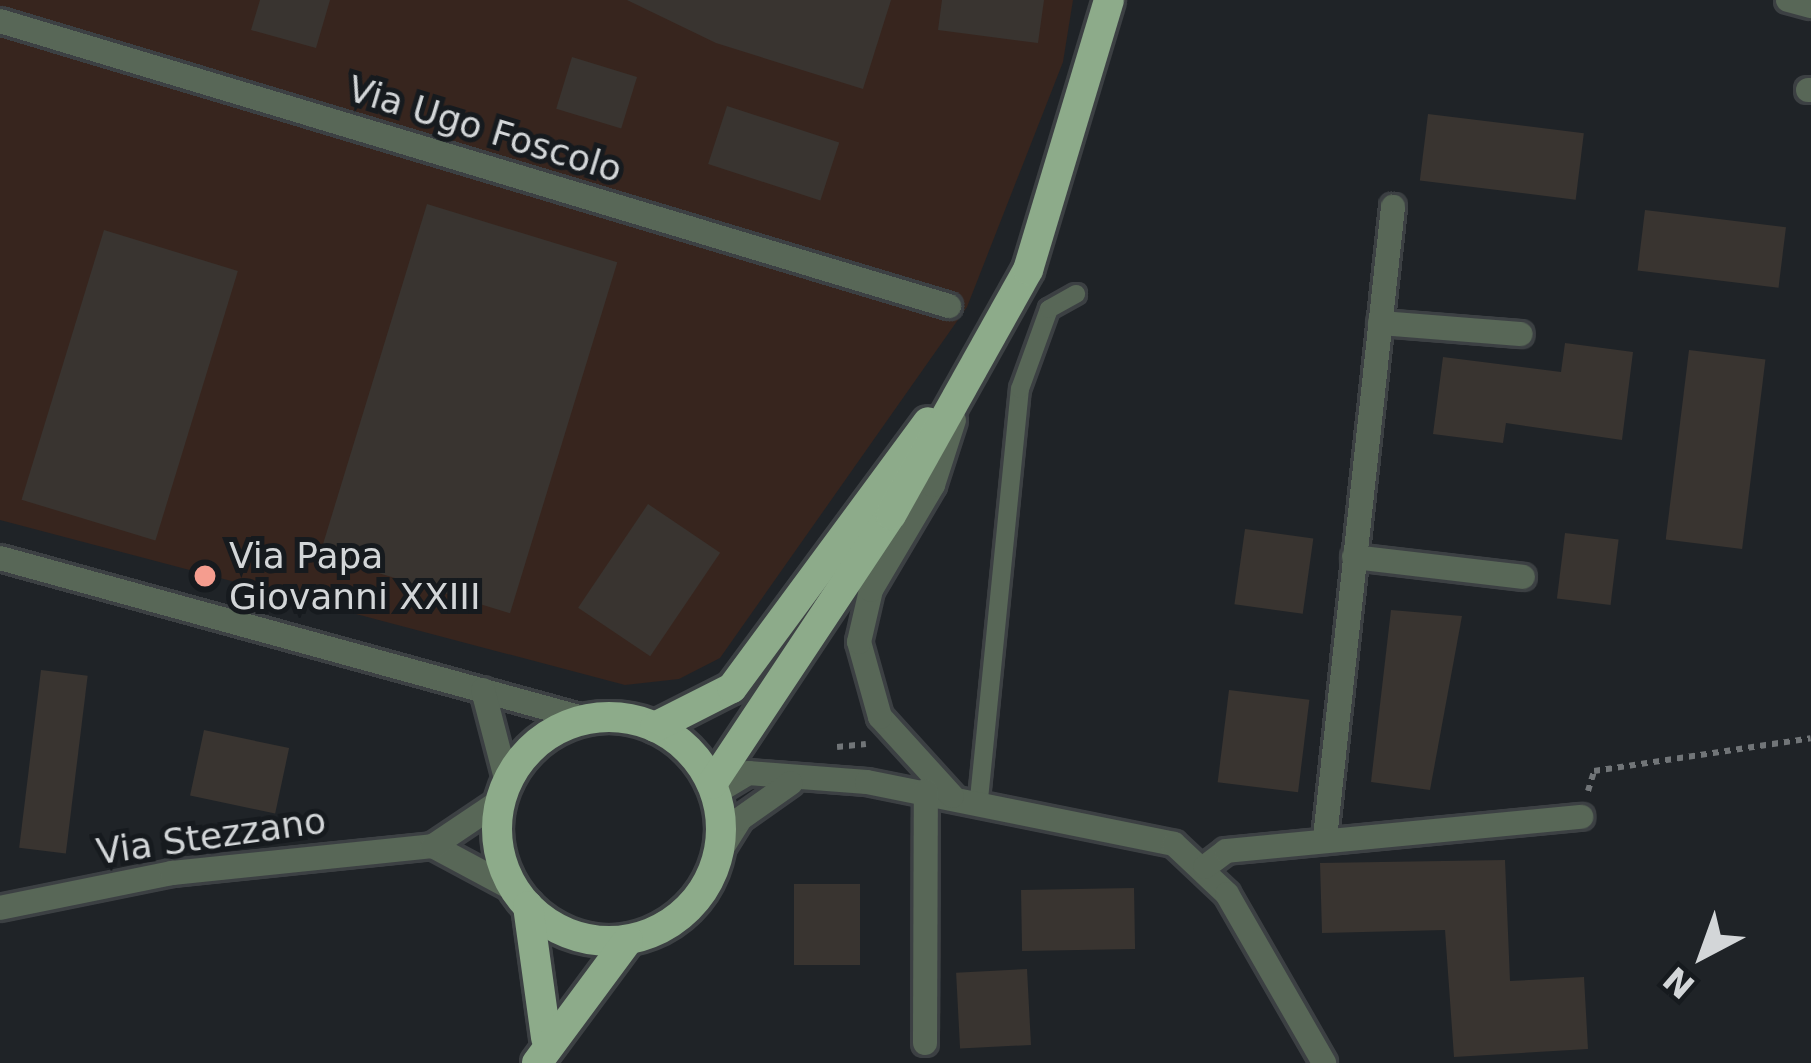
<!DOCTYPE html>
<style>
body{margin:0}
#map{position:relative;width:1811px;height:1063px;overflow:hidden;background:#1f2327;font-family:"DejaVu Sans",sans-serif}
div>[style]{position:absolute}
.industrial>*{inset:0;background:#37251e}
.building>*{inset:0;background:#393430;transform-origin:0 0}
.path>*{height:6px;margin-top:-3px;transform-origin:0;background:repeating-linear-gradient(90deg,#717578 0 6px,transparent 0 12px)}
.roads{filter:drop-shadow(3px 0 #3c4043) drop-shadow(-3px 0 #3c4043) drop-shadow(0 3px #3c4043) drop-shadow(0 -3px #3c4043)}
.service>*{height:18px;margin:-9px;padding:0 9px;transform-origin:9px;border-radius:9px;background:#586757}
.minor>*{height:24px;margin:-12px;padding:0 12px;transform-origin:12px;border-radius:12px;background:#586757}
.tertiary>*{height:24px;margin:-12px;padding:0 12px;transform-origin:12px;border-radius:12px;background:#586757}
.primary>*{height:30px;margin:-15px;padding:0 15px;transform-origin:15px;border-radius:15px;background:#8dab8a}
.primary>.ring{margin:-15px;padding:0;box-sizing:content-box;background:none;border:30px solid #8dab8a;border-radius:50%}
.dots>*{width:33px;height:33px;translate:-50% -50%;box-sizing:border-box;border:6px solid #161a1e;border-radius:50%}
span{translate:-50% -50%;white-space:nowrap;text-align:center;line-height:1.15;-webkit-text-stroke:10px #161a1e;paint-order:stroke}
.street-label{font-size:36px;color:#d3d6d8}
.poi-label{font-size:36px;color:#d3d6d8}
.left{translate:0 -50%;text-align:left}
.north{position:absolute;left:1643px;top:895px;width:120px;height:120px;-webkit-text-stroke:9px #161a1e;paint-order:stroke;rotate:221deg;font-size:33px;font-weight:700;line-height:48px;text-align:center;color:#d3d6d8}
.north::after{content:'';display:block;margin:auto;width:42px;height:54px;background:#d3d6d8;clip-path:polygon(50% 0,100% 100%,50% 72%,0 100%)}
</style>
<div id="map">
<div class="industrial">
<div style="clip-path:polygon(0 0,1073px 0,1063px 62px,967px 307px,720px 658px,679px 679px,625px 685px,0 520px)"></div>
</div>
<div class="building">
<div style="clip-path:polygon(260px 0,330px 0,316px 48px,251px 30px)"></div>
<div style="clip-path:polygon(627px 0,891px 0,863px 89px,716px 43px)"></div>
<div style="clip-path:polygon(942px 0,1044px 0,1038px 43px,938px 30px)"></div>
<div style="left:572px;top:57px;width:68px;height:54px;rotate:17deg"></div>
<div style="left:727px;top:106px;width:118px;height:61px;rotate:18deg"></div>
<div style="left:1428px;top:114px;width:157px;height:67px;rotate:7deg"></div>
<div style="left:427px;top:204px;width:199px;height:367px;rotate:17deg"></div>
<div style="left:1645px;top:210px;width:142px;height:61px;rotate:7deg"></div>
<div style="left:104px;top:230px;width:140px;height:282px;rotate:17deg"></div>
<div style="clip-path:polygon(1565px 343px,1633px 352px,1622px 440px,1506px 423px,1503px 443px,1433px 434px,1443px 357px,1561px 372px)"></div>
<div style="left:1689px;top:350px;width:77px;height:191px;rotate:7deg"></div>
<div style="left:648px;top:504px;width:87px;height:125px;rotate:34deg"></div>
<div style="left:1245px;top:529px;width:69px;height:76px;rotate:8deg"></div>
<div style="left:1565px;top:533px;width:54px;height:66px;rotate:7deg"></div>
<div style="clip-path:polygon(1391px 610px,1462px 616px,1430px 790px,1371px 782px)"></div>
<div style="left:41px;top:670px;width:47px;height:179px;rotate:7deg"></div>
<div style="left:1229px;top:690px;width:81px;height:93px;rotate:7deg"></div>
<div style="left:204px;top:730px;width:87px;height:67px;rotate:12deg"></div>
<div style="clip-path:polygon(1505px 860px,1510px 981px,1584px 977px,1588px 1049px,1454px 1057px,1445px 930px,1322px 933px,1320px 863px)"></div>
<div style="left:794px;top:884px;width:66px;height:81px"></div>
<div style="left:1134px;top:888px;width:61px;height:113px;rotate:89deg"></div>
<div style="left:1027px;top:969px;width:76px;height:71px;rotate:87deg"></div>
</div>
<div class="path">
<div style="left:837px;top:747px;width:29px;rotate:-6deg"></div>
<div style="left:1588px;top:791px;width:21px;rotate:-73deg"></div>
<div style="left:1594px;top:771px;width:219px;rotate:-8.6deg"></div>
</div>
<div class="roads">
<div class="service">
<div style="left:979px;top:799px;width:412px;rotate:-84.3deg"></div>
<div style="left:1020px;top:389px;width:85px;rotate:-70.1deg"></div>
<div style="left:1049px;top:309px;width:31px;rotate:-29deg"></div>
</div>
<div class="minor">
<div style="left:1788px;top:0;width:24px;rotate:15deg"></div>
<div style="left:0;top:21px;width:991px;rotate:16.72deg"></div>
<div style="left:1808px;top:90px;width:3px"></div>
<div style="left:1380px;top:323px;width:141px;rotate:4.5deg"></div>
<div style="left:1354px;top:557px;width:170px;rotate:6.7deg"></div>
<div style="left:715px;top:793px;width:39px;rotate:-31deg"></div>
<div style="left:748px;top:773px;width:119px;rotate:4.3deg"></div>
<div style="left:867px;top:782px;width:313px;rotate:11.4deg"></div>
<div style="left:1174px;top:844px;width:73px;rotate:43.3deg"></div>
<div style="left:1227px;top:894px;width:195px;rotate:60.1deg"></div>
<div style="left:952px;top:796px;width:107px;rotate:-132.3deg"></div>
<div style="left:880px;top:717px;width:78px;rotate:-105.6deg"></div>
<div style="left:859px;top:642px;width:53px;rotate:-77deg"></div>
<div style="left:871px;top:590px;width:122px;rotate:-59.4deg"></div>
<div style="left:933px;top:485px;width:68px;rotate:-72.1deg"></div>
<div style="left:1325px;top:838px;width:635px;rotate:-83.85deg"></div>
<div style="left:433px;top:846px;width:93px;rotate:28.2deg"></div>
<div style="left:719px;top:853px;width:40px;rotate:-58deg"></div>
<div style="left:740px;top:819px;width:62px;rotate:-35.2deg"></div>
<div style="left:1205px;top:867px;width:26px;rotate:-37deg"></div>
<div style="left:1226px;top:851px;width:357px;rotate:-5.5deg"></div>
<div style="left:0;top:908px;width:176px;rotate:-11.5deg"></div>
<div style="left:172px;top:873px;width:262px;rotate:-5.9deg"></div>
<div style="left:433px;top:846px;width:81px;rotate:-33.9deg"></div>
<div style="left:925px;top:1043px;width:252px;rotate:-89.8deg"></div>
</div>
<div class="tertiary">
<div style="left:0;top:558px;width:608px;rotate:15.36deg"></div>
<div style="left:483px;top:690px;width:95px;rotate:75.4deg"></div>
</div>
<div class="primary">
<div class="ring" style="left:497px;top:717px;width:194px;height:194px"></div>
<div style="left:655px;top:727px;width:86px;rotate:-26.9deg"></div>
<div style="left:732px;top:688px;width:330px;rotate:-53.6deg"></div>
<div style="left:712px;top:784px;width:323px;rotate:-56.4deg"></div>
<div style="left:891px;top:515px;width:281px;rotate:-60.8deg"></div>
<div style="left:1028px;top:270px;width:282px;rotate:-73.3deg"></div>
<div style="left:528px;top:906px;width:133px;rotate:82.2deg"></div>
<div style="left:537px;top:1063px;width:153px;rotate:-53.5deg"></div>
</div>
</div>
<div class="dots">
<div style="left:205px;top:576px;background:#f59d8f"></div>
</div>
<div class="street-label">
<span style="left:485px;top:129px;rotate:17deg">Via Ugo Foscolo</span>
<span style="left:211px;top:836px;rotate:-8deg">Via Stezzano</span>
</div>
<div class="poi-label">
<span class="left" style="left:229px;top:576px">Via Papa<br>Giovanni XXIII</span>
</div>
<div class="north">N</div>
</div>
